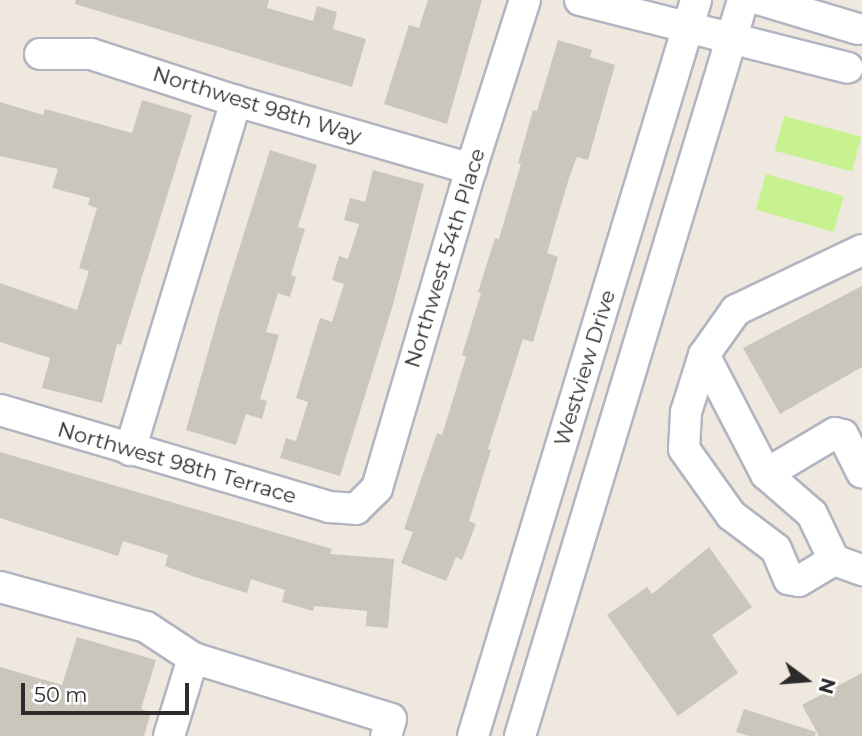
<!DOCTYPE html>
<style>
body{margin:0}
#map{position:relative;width:862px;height:736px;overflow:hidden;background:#efe8de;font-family:Montserrat,sans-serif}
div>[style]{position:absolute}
.pitch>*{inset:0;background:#c8f290;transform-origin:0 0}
.building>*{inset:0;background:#cac6bc}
.roads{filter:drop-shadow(2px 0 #b2b4c1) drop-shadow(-2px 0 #b2b4c1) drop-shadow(0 2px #b2b4c1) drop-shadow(0 -2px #b2b4c1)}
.minor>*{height:30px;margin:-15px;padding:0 15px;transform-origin:15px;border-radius:15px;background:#fff}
span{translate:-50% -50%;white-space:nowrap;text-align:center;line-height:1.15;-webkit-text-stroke:7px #fff;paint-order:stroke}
.street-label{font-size:21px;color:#2c2c2c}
.north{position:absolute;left:771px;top:645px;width:70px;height:70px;-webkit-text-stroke:5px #fff;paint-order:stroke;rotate:106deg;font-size:19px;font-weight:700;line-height:28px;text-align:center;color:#2c2c2c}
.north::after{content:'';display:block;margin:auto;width:24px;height:32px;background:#2c2c2c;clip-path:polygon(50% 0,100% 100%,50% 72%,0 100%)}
.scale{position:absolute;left:21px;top:683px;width:168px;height:32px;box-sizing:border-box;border:4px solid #2c2c2c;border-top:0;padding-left:9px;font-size:21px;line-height:24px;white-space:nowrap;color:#2c2c2c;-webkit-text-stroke:5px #fff;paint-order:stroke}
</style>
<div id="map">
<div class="pitch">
<div style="left:784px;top:116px;width:80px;height:36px;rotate:15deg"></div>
<div style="left:766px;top:174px;width:81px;height:37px;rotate:16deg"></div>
</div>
<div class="building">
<div style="clip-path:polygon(76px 0,269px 0,267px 8px,313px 21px,317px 6px,337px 12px,333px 29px,366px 39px,352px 87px,75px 4px)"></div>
<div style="clip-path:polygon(428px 0,482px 0,447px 124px,384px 104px,409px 25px,419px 28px)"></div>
<div style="clip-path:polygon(558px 40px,592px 50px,590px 57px,615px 65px,588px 160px,577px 157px,569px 178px,547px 253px,558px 257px,533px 342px,523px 339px,488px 449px,491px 450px,469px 521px,476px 524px,462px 560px,456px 557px,446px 581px,401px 563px,413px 532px,404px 529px,437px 433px,442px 435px,466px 357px,462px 355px,481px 293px,478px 292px,495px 238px,499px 239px,521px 164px,518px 163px,533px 110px,537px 111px)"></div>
<div style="clip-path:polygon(142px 100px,192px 115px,121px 345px,117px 344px,102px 403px,42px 388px,50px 358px,0 342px,0 283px,77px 310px,89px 271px,79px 268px,97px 208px,88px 205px,90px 198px,52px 188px,58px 169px,0 156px,0 102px,43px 115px,45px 109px,132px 133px)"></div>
<div style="clip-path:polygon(270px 150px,317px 165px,298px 227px,305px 229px,291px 275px,296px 277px,290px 297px,278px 293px,266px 332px,279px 335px,260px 399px,267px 401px,262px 419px,246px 414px,236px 445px,186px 430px,220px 310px)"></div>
<div style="clip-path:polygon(373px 170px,424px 184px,393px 305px,340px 476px,280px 458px,286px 438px,296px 441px,308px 402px,296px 398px,320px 318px,332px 322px,344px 284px,332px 280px,339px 256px,348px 259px,359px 224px,344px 220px,350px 198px,365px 202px)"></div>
<div style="clip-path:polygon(862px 286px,862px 367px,780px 414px,743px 348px)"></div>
<div style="clip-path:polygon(0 452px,332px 549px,330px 554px,394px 559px,388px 628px,366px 626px,367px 611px,314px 606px,313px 611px,282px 602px,285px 590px,251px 579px,247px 593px,195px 577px,165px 566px,168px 555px,123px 541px,118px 556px,0 518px)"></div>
<div style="clip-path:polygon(709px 547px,752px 607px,712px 635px,738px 673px,678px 716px,607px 615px,647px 587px,652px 594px)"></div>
<div style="clip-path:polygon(77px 637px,156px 660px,141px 709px,151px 712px,144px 736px,0 736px,0 667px,62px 685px)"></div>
<div style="clip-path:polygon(862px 673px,862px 736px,819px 736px,802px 705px)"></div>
<div style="clip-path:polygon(744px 709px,816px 732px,815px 736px,749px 736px,736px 732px)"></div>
</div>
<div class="roads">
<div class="minor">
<div style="left:580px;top:0;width:276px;rotate:14.2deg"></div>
<div style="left:761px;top:0;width:101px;rotate:16.6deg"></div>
<div style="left:40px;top:54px;width:51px"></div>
<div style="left:91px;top:54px;width:152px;rotate:18deg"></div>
<div style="left:236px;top:101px;width:245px;rotate:16.1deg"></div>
<div style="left:862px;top:250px;width:140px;rotate:154.5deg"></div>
<div style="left:736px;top:310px;width:55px;rotate:125.4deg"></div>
<div style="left:704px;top:355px;width:134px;rotate:62.5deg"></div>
<div style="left:766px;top:474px;width:80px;rotate:-30.7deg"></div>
<div style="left:835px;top:433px;width:8px;rotate:14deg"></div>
<div style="left:843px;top:435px;width:42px;rotate:63.4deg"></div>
<div style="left:704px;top:355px;width:60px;rotate:107.5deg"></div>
<div style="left:686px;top:412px;width:37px;rotate:93deg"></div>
<div style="left:684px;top:449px;width:81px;rotate:54.5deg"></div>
<div style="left:731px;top:515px;width:56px;rotate:37.1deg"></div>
<div style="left:776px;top:549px;width:33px;rotate:67deg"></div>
<div style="left:789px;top:579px;width:10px;rotate:11deg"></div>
<div style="left:799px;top:581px;width:41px;rotate:-31deg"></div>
<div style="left:834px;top:560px;width:51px;rotate:-115.6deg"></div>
<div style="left:812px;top:514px;width:61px;rotate:-139deg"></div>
<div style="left:0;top:410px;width:343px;rotate:16.4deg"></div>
<div style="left:329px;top:507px;width:27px;rotate:4deg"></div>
<div style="left:356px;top:509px;width:30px;rotate:-45deg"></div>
<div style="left:377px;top:488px;width:333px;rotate:-73.6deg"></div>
<div style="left:471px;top:169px;width:177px;rotate:-72.3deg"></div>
<div style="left:130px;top:450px;width:365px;rotate:-73.1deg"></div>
<div style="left:834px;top:560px;width:30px;rotate:20deg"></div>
<div style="left:0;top:587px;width:151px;rotate:15.3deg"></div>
<div style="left:146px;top:627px;width:56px;rotate:33.4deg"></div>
<div style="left:193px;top:658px;width:207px;rotate:17.1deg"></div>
<div style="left:391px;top:719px;width:18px;rotate:106deg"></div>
<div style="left:169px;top:736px;width:82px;rotate:-72.9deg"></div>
<div style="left:473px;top:736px;width:769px;rotate:-73.14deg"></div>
<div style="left:520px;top:736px;width:769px;rotate:-73.14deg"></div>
</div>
</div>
<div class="street-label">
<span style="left:257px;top:105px;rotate:17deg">Northwest 98th Way</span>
<span style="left:445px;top:258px;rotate:-73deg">Northwest 54th Place</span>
<span style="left:585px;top:368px;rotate:-73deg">Westview Drive</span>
<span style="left:177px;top:463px;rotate:16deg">Northwest 98th Terrace</span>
</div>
<div class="north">N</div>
<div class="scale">50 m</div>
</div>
